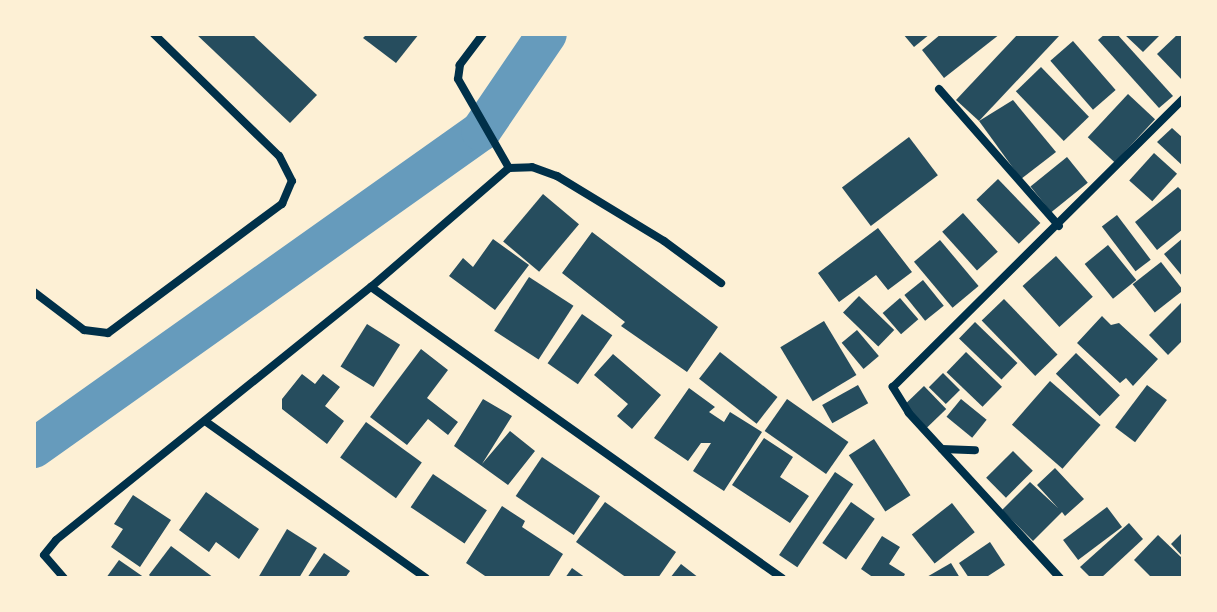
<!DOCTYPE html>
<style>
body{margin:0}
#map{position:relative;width:1217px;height:612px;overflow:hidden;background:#fdf0d5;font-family:Rubik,sans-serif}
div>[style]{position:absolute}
.canal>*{height:40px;margin:-20px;padding:0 20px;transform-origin:20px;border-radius:20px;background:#669bbc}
.building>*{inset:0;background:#264d5e;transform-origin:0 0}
.minor>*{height:8px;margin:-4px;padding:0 4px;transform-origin:4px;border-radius:4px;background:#003049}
span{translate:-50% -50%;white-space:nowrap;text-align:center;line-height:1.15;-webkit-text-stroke:7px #fdf0d5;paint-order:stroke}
.frame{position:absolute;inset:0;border:36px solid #fdf0d5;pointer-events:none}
</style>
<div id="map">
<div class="canal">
<div style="left:34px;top:448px;width:548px;rotate:-35.34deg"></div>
<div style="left:481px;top:131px;width:117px;rotate:-55.8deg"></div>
</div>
<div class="building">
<div style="clip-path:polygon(196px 34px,252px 34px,317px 95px,290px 123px)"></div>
<div style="clip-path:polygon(367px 34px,419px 34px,396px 63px,363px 38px)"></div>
<div style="clip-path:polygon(903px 34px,930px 34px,914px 47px)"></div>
<div style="clip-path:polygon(941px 34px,1000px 34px,944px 78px,922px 50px)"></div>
<div style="clip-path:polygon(1018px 34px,1059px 36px,979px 121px,956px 100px)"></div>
<div style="clip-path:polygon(1105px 34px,1117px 34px,1173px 96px,1159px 108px,1098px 40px)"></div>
<div style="clip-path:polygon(1124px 34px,1161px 34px,1143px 52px)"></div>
<div style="clip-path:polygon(1178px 34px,1183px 34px,1183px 81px,1157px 54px)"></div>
<div style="left:1073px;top:41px;width:65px;height:30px;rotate:49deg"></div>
<div style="left:1041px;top:67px;width:69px;height:35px;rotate:46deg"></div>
<div style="left:1128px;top:94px;width:37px;height:59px;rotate:43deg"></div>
<div style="clip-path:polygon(1013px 100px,1056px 152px,1021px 179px,979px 121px)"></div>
<div style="clip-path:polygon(1172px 128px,1183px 138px,1183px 166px,1157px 142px)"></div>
<div style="left:909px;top:137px;width:48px;height:84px;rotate:53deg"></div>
<div style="left:1154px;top:153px;width:31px;height:37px;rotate:42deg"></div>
<div style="left:1067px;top:157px;width:33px;height:47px;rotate:51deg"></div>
<div style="left:998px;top:179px;width:61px;height:30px;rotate:46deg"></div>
<div style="clip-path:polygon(1178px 187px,1183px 192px,1183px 229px,1157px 250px,1135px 222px)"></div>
<div style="left:543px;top:194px;width:47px;height:62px;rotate:40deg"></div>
<div style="left:963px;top:213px;width:52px;height:28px;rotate:48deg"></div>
<div style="left:1117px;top:215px;width:56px;height:19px;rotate:53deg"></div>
<div style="clip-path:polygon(878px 228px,912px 272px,888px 290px,876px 275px,839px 302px,818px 273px)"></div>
<div style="clip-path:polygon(592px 232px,718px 327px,687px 372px,621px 326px,625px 322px,562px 273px)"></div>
<div style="clip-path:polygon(1183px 238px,1183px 277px,1164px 254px)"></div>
<div style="clip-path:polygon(493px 239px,529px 265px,495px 310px,449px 276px,463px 258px,473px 267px)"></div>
<div style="left:940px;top:240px;width:60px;height:34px;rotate:50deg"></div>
<div style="left:1108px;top:245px;width:45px;height:30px;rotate:51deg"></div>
<div style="left:1056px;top:256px;width:55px;height:45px;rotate:48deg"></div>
<div style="left:1161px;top:262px;width:36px;height:36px;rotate:52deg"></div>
<div style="left:529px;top:277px;width:53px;height:64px;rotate:33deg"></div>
<div style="left:923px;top:280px;width:33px;height:24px;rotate:51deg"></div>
<div style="left:859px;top:296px;width:49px;height:23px;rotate:44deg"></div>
<div style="left:900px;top:298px;width:28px;height:23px;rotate:49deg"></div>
<div style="left:1004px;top:299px;width:77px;height:31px;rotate:46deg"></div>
<div style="clip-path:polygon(1183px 301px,1183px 340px,1168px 355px,1149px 335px)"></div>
<div style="left:582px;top:314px;width:37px;height:60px;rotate:35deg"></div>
<div style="clip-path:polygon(1102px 316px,1111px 325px,1119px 323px,1158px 359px,1133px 386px,1126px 378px,1120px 383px,1077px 343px)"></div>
<div style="left:824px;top:321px;width:63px;height:51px;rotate:59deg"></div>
<div style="left:975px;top:322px;width:59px;height:23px;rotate:44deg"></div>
<div style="left:367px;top:324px;width:39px;height:50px;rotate:32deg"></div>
<div style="left:857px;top:330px;width:34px;height:20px;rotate:50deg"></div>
<div style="clip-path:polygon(421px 349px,448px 370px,427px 398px,458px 422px,448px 435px,428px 419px,407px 445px,370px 417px)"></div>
<div style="left:720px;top:352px;width:73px;height:34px;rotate:38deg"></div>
<div style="left:966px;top:352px;width:50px;height:28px;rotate:44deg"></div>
<div style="left:1076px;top:353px;width:61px;height:29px;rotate:44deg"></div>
<div style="clip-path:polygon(613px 354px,661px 395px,632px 429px,617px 416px,628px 404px,594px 375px)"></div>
<div style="left:943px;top:373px;width:24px;height:20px;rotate:45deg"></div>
<div style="clip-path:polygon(302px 374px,315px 384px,323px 374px,340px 387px,325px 406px,344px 421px,327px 444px,282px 409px,282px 399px)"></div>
<div style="left:1050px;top:381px;width:67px;height:58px;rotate:41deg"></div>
<div style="left:858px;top:385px;width:21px;height:41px;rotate:61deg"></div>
<div style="left:1147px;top:385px;width:25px;height:53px;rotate:37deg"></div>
<div style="left:924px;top:386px;width:32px;height:27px;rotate:46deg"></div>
<div style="clip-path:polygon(689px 388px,715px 407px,709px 412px,724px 422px,730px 412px,762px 432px,724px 491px,693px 471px,711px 443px,701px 443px,688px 461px,654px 438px)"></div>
<div style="clip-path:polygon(483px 399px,512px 416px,482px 464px,510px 431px,535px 451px,508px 485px,454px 446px)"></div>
<div style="left:787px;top:399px;width:75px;height:39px;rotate:35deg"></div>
<div style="left:961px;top:399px;width:33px;height:23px;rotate:39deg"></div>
<div style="left:366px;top:422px;width:69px;height:44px;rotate:36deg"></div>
<div style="clip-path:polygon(764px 438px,793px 457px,780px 477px,809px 496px,790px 523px,732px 485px)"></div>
<div style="left:874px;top:439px;width:67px;height:30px;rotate:57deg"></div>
<div style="left:1013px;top:451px;width:28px;height:38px;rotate:45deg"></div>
<div style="left:542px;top:457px;width:70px;height:47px;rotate:34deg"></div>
<div style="clip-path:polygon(1055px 468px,1084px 499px,1065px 516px,1062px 512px,1033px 541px,1002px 510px,1030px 482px,1058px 508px,1037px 485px)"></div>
<div style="left:835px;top:472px;width:22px;height:100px;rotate:34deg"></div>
<div style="left:433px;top:474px;width:65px;height:40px;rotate:34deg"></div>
<div style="clip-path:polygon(206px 492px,259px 529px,239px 559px,216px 542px,209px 552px,179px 530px)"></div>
<div style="clip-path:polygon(133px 495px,171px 520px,140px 567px,111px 547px,123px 529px,114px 524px)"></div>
<div style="clip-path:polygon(605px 502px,676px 552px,658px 578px,627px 578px,576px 542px)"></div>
<div style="left:851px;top:502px;width:29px;height:50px;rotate:35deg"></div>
<div style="left:952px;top:503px;width:37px;height:51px;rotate:52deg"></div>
<div style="clip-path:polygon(502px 506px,525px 521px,522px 527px,563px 554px,548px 578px,488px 578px,466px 563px)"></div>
<div style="left:1107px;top:507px;width:25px;height:55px;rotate:53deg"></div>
<div style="clip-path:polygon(1129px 523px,1143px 539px,1101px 578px,1091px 578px,1080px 567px)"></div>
<div style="clip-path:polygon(287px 529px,317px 548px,299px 578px,258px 578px)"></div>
<div style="clip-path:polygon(1183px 532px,1183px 557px,1171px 544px)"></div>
<div style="clip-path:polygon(1158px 535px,1183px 559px,1183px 578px,1152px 578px,1134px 560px)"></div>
<div style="clip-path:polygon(882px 536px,900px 547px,889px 564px,905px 574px,903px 578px,874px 578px,861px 569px)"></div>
<div style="clip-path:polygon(990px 542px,1005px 565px,985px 578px,969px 578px,959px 563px)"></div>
<div style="clip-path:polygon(171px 546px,214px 578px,152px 578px,149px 575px)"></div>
<div style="clip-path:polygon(324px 553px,350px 571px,345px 578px,307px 578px)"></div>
<div style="clip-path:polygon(119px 560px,145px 578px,106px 578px)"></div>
<div style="clip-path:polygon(951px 563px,960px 578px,925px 578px)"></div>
<div style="clip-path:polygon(681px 564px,699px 578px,670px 578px)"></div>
<div style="clip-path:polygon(572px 568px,586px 578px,565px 578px)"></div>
</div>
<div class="minor">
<div style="left:483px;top:34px;width:39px;rotate:127deg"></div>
<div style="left:460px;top:65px;width:14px;rotate:98deg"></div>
<div style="left:458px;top:79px;width:103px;rotate:60.2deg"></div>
<div style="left:939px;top:89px;width:182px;rotate:48.8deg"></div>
<div style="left:371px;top:287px;width:504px;rotate:35.3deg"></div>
<div style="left:34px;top:292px;width:63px;rotate:37.2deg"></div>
<div style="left:84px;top:330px;width:24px;rotate:7deg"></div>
<div style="left:108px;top:333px;width:217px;rotate:-36.6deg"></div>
<div style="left:282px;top:204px;width:25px;rotate:-67deg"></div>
<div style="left:292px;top:181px;width:28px;rotate:-117deg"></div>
<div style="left:279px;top:156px;width:175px;rotate:-135.7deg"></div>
<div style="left:205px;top:421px;width:271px;rotate:35.4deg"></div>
<div style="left:942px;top:449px;width:33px;rotate:2deg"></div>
<div style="left:64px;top:578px;width:30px;rotate:-131deg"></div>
<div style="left:44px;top:555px;width:19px;rotate:-51deg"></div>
<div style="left:56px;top:540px;width:404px;rotate:-38.8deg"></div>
<div style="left:371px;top:287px;width:182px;rotate:-40.8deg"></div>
<div style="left:509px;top:168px;width:23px;rotate:-2deg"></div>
<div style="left:532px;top:167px;width:27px;rotate:20deg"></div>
<div style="left:557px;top:176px;width:125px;rotate:31.3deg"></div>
<div style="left:664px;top:241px;width:71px;rotate:36.4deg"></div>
<div style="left:1060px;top:578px;width:224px;rotate:-132.5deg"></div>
<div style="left:909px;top:413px;width:31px;rotate:-122deg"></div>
<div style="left:893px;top:387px;width:409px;rotate:-44.8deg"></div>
</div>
<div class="frame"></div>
</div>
